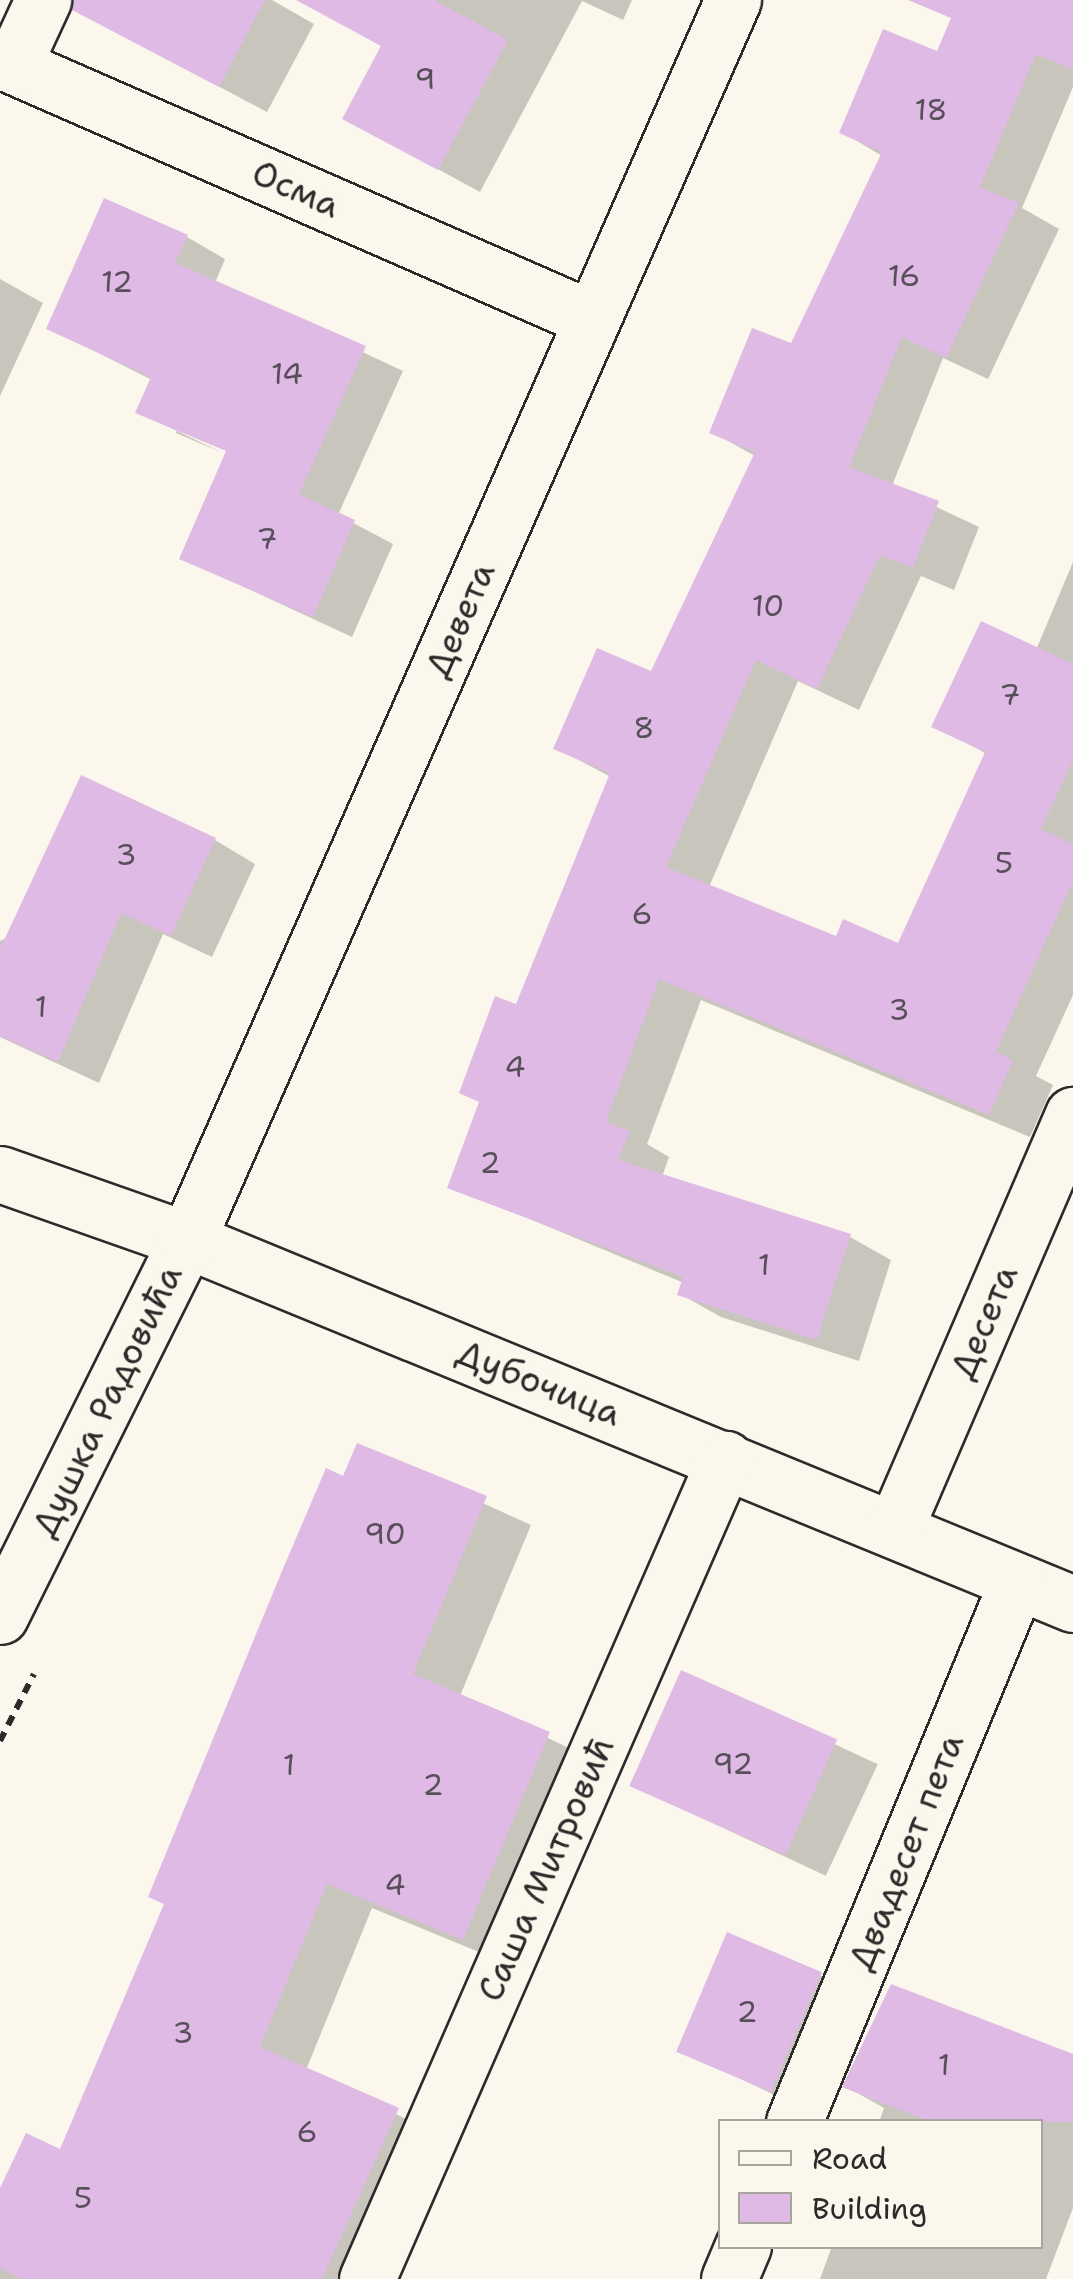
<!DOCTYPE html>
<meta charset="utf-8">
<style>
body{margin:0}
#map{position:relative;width:1073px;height:2279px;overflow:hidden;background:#fbf7ec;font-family:"Shantell Sans",sans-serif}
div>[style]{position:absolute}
.shadow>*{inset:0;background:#0003;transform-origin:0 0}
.building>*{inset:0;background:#debae5;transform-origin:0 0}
.path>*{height:6px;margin-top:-3px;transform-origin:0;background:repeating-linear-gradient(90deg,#2b2b2b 0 10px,transparent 0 18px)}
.roads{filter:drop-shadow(2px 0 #2b2b2b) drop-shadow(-2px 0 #2b2b2b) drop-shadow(0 2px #2b2b2b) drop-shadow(0 -2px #2b2b2b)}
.minor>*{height:55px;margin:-27.5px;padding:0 27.5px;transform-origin:27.5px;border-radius:27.5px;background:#fbf7ec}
.tertiary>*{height:55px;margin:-27.5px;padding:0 27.5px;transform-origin:27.5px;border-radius:27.5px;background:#fbf7ec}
span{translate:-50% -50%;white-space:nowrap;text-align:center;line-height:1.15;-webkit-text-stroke:8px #fbf7ec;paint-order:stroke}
.number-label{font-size:30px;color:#584f5a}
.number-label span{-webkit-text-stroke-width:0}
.street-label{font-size:35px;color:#2b2b2b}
.legend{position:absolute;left:718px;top:2119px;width:325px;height:130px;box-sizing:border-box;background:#fbf7ec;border:2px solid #a8a59f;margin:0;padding:12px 18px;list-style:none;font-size:30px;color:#2b2b2b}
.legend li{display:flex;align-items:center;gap:20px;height:50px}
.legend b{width:50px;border:2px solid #a8a59f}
</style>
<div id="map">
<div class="shadow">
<div style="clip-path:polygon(64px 0,272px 0,314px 24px,267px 112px,150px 50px,82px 2px)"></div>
<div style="clip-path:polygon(299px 0,632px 0,623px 20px,582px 1px,480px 192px,386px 141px,384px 46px)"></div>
<div style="clip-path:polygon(961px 0,1073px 0,1073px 87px,1022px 208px,1059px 229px,988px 379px,943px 358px,892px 486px,979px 527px,954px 590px,921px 576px,859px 710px,798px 681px,709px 887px,837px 939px,900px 946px,987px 754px,935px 726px,1036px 650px,1073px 562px,1073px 995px,1036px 1076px,1053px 1085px,1030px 1137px,701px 1000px,647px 1144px,669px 1157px,662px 1177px,850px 1237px,891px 1260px,859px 1361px,721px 1317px,680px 1294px,684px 1283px,450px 1186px,611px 777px,556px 748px,652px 674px,755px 456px,712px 432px,792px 347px,882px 156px,842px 132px,938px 54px)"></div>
<div style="clip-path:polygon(evenodd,187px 237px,225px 259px,215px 283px,403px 371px,338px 515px,393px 544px,352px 637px,182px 558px,227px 455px,138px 412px,152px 380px,49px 328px,187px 237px,176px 427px,239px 454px,237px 459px,176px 433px,176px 427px)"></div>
<div style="clip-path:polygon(0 279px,43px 303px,0 396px)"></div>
<div style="clip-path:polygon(215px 840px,255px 864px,212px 957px,163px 934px,99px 1083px,0 1037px,0 941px)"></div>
<div style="clip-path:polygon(358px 1446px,531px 1525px,460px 1696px,594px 1760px,508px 1964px,372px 1908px,306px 2070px,443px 2137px,380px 2279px,0 2279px,0 2194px,62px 2152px)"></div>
<div style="left:682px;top:1673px;width:216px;height:123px;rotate:25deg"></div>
<div style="clip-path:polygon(820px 1975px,861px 1999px,810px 2112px,678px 2049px)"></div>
<div style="clip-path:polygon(1073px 2057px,1073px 2208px,1046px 2279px,820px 2279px,832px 2246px,1040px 2246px,1040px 2122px,879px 2122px,884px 2108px,845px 2086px)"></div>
</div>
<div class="building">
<div style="clip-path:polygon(74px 0,265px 0,219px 87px,72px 10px)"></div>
<div style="clip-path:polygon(296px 0,434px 0,508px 40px,438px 170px,342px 119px,381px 46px)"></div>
<div style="clip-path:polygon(908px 0,1073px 0,1073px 70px,1036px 54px,980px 187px,1019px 203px,946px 358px,902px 337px,849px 467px,939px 501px,913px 568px,880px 555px,817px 689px,756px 660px,666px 867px,836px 936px,843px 919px,898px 943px,985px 752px,931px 727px,981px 621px,1073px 664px,1073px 760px,1041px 829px,1073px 844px,1073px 881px,996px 1052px,1013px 1060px,989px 1115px,659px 979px,606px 1122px,630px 1131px,618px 1160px,851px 1234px,817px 1340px,677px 1295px,683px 1277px,447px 1188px,479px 1102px,459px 1093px,495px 996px,516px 1004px,610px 773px,553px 749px,597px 648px,651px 671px,755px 452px,709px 433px,752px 328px,791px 343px,882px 152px,839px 133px,883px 29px,937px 51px,951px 18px)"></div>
<div style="clip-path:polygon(104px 198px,188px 235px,175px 263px,366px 346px,299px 494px,355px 520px,313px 617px,179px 559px,226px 451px,135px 413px,151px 377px,46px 329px)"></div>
<div style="clip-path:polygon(81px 775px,216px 838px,171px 936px,121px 913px,58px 1062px,0 1036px,0 949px)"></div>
<div style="clip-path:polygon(357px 1443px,487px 1496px,413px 1674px,550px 1732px,463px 1940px,327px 1884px,260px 2047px,399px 2108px,322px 2279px,22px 2279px,0 2268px,0 2188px,26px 2133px,60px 2149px,164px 1904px,148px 1897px,282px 1571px,326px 1468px,343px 1476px)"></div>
<div style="left:681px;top:1670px;width:171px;height:127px;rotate:24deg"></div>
<div style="left:727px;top:1932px;width:103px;height:130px;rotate:23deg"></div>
<div style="clip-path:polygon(891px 1984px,1073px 2054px,1073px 2122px,931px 2122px,842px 2087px)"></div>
</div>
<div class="path">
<div style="left:0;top:1741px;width:75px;rotate:-63.1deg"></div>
</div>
<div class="roads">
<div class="minor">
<div style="left:0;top:60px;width:646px;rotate:23.63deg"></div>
<div style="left:13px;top:65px;width:72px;rotate:-65.2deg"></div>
<div style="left:187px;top:1240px;width:958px;rotate:22.33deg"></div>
<div style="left:895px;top:1528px;width:450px;rotate:-66.7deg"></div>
<div style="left:794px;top:2122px;width:584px;rotate:-67.56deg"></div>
<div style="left:367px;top:2279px;width:895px;rotate:-66.41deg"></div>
<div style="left:729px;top:2279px;width:36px;rotate:-67deg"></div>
</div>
<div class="tertiary">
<div style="left:0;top:1174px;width:198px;rotate:19.4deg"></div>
<div style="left:0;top:1616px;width:420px;rotate:-63.6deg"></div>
<div style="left:187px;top:1240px;width:1355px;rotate:-66.24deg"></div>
</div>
</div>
<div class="number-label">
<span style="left:425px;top:79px">9</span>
<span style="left:931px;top:110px">18</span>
<span style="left:904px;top:276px">16</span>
<span style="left:117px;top:282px">12</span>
<span style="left:287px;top:374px">14</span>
<span style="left:267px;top:539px">7</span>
<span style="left:768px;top:606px">10</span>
<span style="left:1010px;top:695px">7</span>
<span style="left:644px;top:728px">8</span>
<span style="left:126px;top:855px">3</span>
<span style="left:1004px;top:863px">5</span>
<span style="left:642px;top:914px">6</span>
<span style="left:41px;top:1007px">1</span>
<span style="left:899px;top:1010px">3</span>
<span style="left:515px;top:1067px">4</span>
<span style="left:490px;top:1163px">2</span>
<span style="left:764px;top:1265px">1</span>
<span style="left:385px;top:1534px">90</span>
<span style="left:733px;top:1764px">92</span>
<span style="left:289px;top:1765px">1</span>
<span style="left:433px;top:1785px">2</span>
<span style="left:395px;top:1885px">4</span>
<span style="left:747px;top:2012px">2</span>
<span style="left:183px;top:2033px">3</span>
<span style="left:944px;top:2065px">1</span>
<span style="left:307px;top:2132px">6</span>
<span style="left:83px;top:2198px">5</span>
</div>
<div class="street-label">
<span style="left:296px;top:189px;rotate:24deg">Осма</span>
<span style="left:460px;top:620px;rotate:-66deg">Девета</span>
<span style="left:984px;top:1322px;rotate:-67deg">Десета</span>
<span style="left:539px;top:1383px;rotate:22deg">Дубочица</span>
<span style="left:107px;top:1401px;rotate:-64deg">Душка Радовића</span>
<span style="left:906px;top:1852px;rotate:-68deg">Двадесет пета</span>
<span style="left:546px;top:1869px;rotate:-66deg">Саша Митровић</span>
</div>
<ul class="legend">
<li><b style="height:12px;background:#fbf7ec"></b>Road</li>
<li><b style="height:28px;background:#debae5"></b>Building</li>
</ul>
</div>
